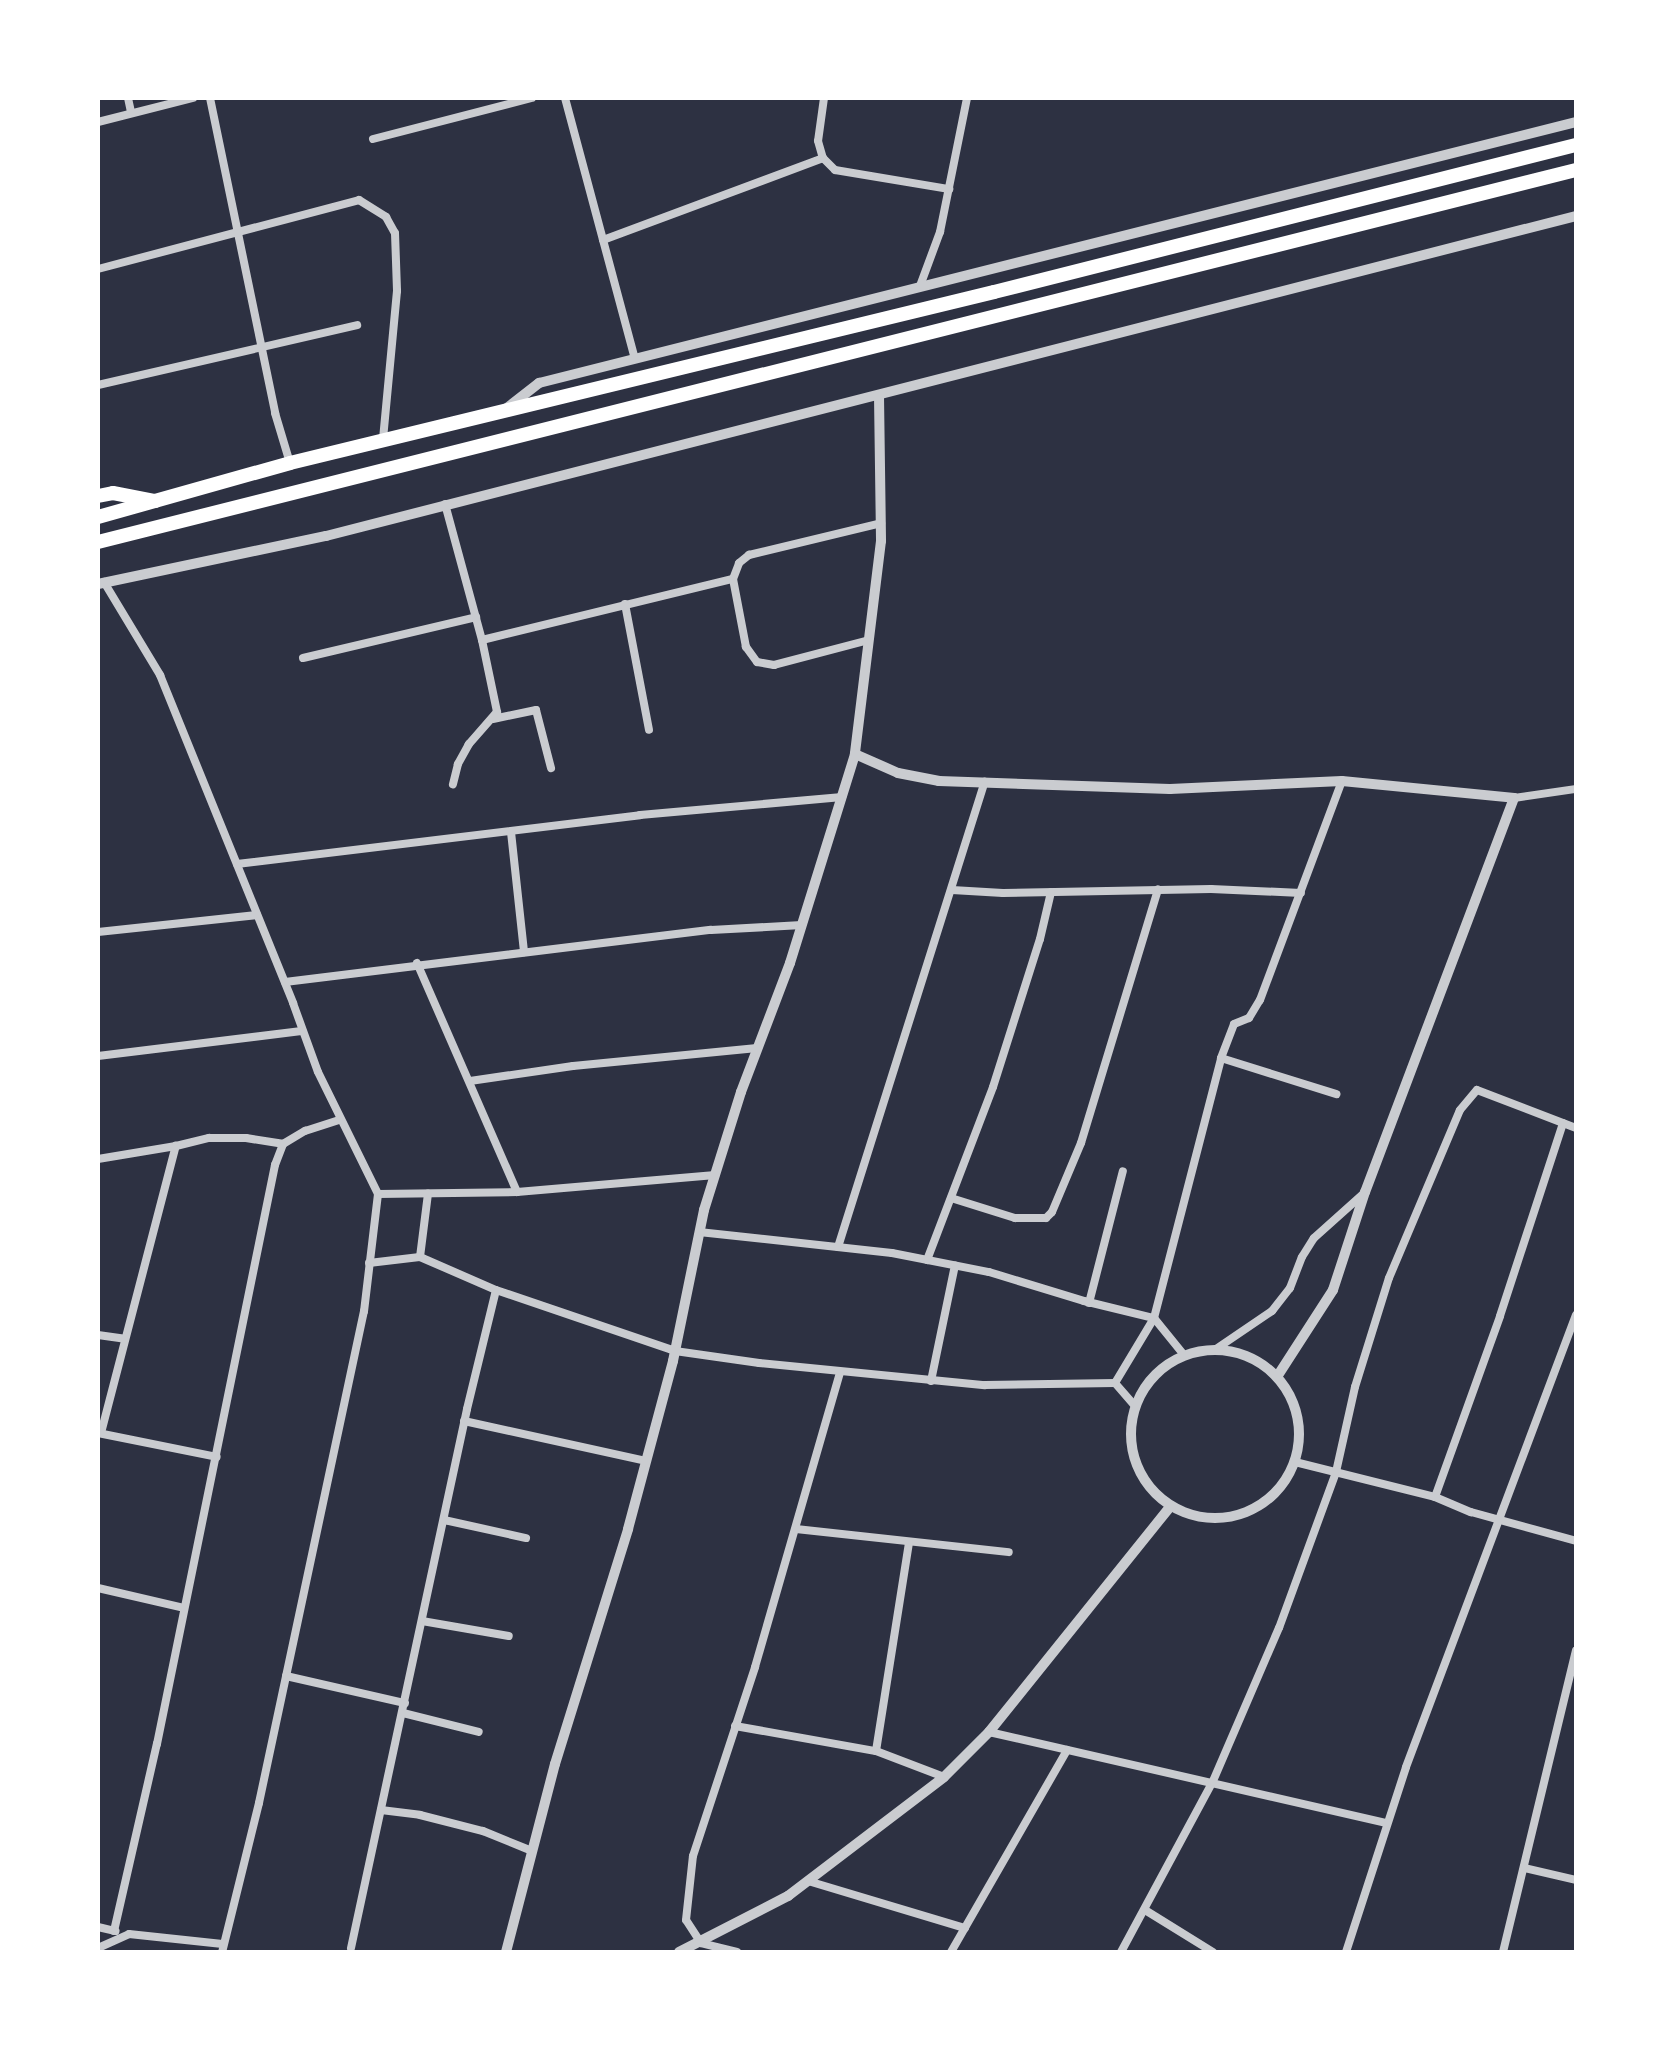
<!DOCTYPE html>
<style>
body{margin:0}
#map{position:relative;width:1674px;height:2050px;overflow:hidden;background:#2d3142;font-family:Overpass,sans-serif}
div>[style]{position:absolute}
.minor>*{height:8px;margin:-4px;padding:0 4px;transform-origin:4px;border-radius:4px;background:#caccd0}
.tertiary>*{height:10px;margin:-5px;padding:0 5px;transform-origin:5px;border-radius:5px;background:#caccd0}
.tertiary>.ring{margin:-5px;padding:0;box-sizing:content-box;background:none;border:10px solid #caccd0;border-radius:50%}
.trunk>*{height:14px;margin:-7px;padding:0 7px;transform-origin:7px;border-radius:7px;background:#fff}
span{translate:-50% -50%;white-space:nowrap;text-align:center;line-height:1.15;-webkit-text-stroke:8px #fff;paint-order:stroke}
.frame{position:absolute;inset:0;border:100px solid #fff;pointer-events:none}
</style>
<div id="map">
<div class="minor">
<div style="left:128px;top:98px;width:14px;rotate:78deg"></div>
<div style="left:210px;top:98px;width:322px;rotate:78.3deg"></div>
<div style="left:275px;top:413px;width:52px;rotate:73.3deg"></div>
<div style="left:565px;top:98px;width:270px;rotate:75deg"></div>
<div style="left:824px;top:98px;width:43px;rotate:97.9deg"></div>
<div style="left:818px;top:141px;width:18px;rotate:74deg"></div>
<div style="left:823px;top:158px;width:17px;rotate:45deg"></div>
<div style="left:835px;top:170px;width:116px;rotate:9.5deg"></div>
<div style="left:98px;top:122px;width:98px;rotate:-14.2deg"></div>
<div style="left:373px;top:139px;width:164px;rotate:-14.5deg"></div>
<div style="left:603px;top:240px;width:235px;rotate:-20.4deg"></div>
<div style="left:98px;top:269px;width:270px;rotate:-14.8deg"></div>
<div style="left:359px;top:200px;width:32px;rotate:32deg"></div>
<div style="left:386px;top:217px;width:18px;rotate:61deg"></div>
<div style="left:395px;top:233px;width:58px;rotate:88deg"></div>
<div style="left:397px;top:291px;width:150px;rotate:95.4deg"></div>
<div style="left:920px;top:286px;width:58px;rotate:-69.7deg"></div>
<div style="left:940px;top:232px;width:137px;rotate:-78.6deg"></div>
<div style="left:98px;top:385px;width:266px;rotate:-13deg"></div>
<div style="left:445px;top:504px;width:141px;rotate:74.8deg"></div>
<div style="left:482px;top:640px;width:74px;rotate:78.2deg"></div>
<div style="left:497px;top:712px;width:43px;rotate:131.2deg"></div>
<div style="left:469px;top:744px;width:23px;rotate:119deg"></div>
<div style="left:458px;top:764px;width:21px;rotate:104deg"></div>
<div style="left:104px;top:582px;width:109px;rotate:58.9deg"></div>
<div style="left:160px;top:675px;width:354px;rotate:67.9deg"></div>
<div style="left:293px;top:1003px;width:73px;rotate:70.1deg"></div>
<div style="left:318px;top:1072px;width:136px;rotate:63.8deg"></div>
<div style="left:378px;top:1194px;width:118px;rotate:96.8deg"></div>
<div style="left:364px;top:1311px;width:503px;rotate:102.05deg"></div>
<div style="left:259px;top:1803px;width:154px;rotate:103.9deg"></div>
<div style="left:625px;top:604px;width:128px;rotate:79.2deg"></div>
<div style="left:482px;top:640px;width:258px;rotate:-13.7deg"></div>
<div style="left:869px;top:640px;width:98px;rotate:165.3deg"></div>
<div style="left:774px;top:665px;width:17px;rotate:-170deg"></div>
<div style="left:757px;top:662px;width:19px;rotate:-126deg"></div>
<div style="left:746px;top:647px;width:69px;rotate:-100.8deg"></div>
<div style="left:733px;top:579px;width:17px;rotate:-69deg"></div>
<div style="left:739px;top:563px;width:13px;rotate:-39deg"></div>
<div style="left:749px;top:555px;width:136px;rotate:-13.6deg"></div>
<div style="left:303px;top:658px;width:178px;rotate:-13.3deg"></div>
<div style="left:493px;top:719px;width:44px;rotate:-11.8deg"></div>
<div style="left:536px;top:710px;width:60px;rotate:75.5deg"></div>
<div style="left:1514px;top:798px;width:63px;rotate:-8.3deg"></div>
<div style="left:511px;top:832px;width:121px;rotate:83.8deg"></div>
<div style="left:237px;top:864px;width:406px;rotate:-6.9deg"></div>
<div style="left:640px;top:815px;width:203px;rotate:-5.1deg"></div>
<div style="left:952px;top:890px;width:51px;rotate:3.4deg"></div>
<div style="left:1003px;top:893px;width:208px;rotate:-1.1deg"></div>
<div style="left:1211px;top:889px;width:90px;rotate:2.5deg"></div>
<div style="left:98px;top:932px;width:160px;rotate:-6.1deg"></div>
<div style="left:417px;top:963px;width:250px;rotate:66.4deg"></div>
<div style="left:285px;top:982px;width:429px;rotate:-7deg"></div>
<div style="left:711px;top:930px;width:91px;rotate:-3.1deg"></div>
<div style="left:98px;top:1056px;width:205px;rotate:-7deg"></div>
<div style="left:1221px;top:1058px;width:121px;rotate:17.4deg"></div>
<div style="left:470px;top:1081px;width:104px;rotate:-8.3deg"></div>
<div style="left:573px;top:1066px;width:185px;rotate:-5.6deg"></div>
<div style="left:98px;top:1159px;width:79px;rotate:-9.5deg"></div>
<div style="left:378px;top:1194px;width:139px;rotate:-0.8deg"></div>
<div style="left:517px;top:1192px;width:199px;rotate:-4.9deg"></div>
<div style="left:951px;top:1198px;width:67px;rotate:17.4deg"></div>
<div style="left:1015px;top:1218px;width:31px"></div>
<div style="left:1046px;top:1218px;width:8px;rotate:-45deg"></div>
<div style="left:1052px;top:1212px;width:75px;rotate:-67.2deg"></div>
<div style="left:1081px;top:1143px;width:265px;rotate:-73.1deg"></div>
<div style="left:699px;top:1232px;width:194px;rotate:6.2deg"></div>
<div style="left:892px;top:1253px;width:99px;rotate:11.1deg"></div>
<div style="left:989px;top:1272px;width:99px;rotate:17deg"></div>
<div style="left:1084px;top:1301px;width:72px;rotate:13.7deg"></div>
<div style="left:1154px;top:1318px;width:48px;rotate:51deg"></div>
<div style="left:838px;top:1247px;width:488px;rotate:-72.5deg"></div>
<div style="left:420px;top:1257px;width:64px;rotate:-82.8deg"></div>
<div style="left:927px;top:1260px;width:185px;rotate:-69.1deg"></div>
<div style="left:993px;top:1087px;width:155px;rotate:-72.4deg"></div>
<div style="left:1040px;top:939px;width:48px;rotate:-76.8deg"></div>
<div style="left:369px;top:1263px;width:51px;rotate:-6.7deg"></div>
<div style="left:420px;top:1257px;width:83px;rotate:23.5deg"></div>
<div style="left:496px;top:1290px;width:189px;rotate:18.8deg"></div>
<div style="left:675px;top:1351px;width:85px;rotate:8.1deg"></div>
<div style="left:759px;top:1363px;width:227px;rotate:5.6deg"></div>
<div style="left:985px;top:1385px;width:130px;rotate:-0.9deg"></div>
<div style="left:1115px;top:1383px;width:30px;rotate:49deg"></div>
<div style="left:1089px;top:1303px;width:136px;rotate:-75.6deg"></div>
<div style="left:98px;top:1335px;width:27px;rotate:8deg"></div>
<div style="left:1216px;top:1349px;width:68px;rotate:-34.2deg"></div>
<div style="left:1272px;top:1311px;width:29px;rotate:-52deg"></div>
<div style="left:1290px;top:1288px;width:33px;rotate:-69deg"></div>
<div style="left:1302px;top:1257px;width:22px;rotate:-58deg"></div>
<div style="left:1314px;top:1238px;width:66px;rotate:-41.9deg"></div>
<div style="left:931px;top:1381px;width:118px;rotate:-78.3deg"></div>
<div style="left:1115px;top:1383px;width:76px;rotate:-59deg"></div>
<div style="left:1154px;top:1318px;width:268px;rotate:-75.5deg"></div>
<div style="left:1221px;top:1058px;width:36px;rotate:-69deg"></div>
<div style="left:1234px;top:1024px;width:16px;rotate:-22deg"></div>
<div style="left:1249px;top:1018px;width:21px;rotate:-59deg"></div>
<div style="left:1260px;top:1000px;width:234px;rotate:-69.5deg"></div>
<div style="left:464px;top:1421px;width:186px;rotate:12.4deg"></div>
<div style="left:98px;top:1433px;width:121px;rotate:11.4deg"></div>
<div style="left:101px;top:1433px;width:297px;rotate:-75.4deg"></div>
<div style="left:176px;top:1146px;width:34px;rotate:-14deg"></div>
<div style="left:209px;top:1138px;width:37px"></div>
<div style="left:246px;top:1138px;width:37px;rotate:9deg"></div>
<div style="left:1295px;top:1462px;width:144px;rotate:14deg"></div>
<div style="left:1435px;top:1497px;width:39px;rotate:23deg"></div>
<div style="left:1471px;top:1512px;width:109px;rotate:15.4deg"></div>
<div style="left:1435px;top:1497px;width:192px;rotate:-70.2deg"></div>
<div style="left:1500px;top:1316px;width:203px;rotate:-71.9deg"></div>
<div style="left:444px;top:1520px;width:84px;rotate:12.4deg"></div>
<div style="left:796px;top:1529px;width:214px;rotate:6.2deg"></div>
<div style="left:98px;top:1588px;width:88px;rotate:13.1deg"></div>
<div style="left:422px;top:1621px;width:88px;rotate:9.8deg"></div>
<div style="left:286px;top:1676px;width:122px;rotate:12.8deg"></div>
<div style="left:403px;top:1713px;width:78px;rotate:14deg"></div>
<div style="left:735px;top:1726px;width:143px;rotate:10.1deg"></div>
<div style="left:876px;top:1751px;width:73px;rotate:20.9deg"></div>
<div style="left:989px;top:1732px;width:408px;rotate:12.9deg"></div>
<div style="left:876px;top:1751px;width:211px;rotate:-81deg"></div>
<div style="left:381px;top:1810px;width:39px;rotate:7deg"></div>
<div style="left:420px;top:1815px;width:65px;rotate:14.3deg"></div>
<div style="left:483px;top:1831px;width:53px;rotate:22.2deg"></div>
<div style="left:1524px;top:1868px;width:53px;rotate:13deg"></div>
<div style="left:808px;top:1881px;width:164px;rotate:16.7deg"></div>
<div style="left:1145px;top:1910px;width:80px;rotate:31.7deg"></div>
<div style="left:98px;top:1927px;width:18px;rotate:13deg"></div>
<div style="left:114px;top:1931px;width:192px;rotate:-77.1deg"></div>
<div style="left:157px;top:1744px;width:591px;rotate:-78.48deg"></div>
<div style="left:275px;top:1165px;width:22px;rotate:-69deg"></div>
<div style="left:283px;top:1144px;width:26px;rotate:-31deg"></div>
<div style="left:305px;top:1131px;width:35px;rotate:-18deg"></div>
<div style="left:98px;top:1948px;width:34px;rotate:-24deg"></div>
<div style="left:129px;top:1934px;width:94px;rotate:6.1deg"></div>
<div style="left:351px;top:1948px;width:551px;rotate:-77.85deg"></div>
<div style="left:467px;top:1409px;width:122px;rotate:-76.3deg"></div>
<div style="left:737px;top:1952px;width:37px;rotate:-166deg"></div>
<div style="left:701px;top:1943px;width:27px;rotate:-123deg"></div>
<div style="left:686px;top:1920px;width:64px;rotate:-83.8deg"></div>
<div style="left:693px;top:1856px;width:199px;rotate:-71.8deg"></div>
<div style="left:755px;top:1667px;width:307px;rotate:-73.9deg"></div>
<div style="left:951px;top:1952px;width:233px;rotate:-60.1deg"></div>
<div style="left:1121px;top:1952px;width:194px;rotate:-61.7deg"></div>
<div style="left:1213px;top:1781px;width:167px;rotate:-66.7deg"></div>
<div style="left:1279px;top:1628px;width:166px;rotate:-69.9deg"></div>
<div style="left:1336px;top:1472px;width:87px;rotate:-77.4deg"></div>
<div style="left:1355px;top:1387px;width:114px;rotate:-72.7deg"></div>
<div style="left:1389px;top:1278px;width:182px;rotate:-67.1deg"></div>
<div style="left:1460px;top:1110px;width:26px;rotate:-50deg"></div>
<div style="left:1477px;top:1090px;width:106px;rotate:21deg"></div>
<div style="left:1346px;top:1952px;width:194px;rotate:-72deg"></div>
<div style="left:1406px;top:1767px;width:483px;rotate:-69.4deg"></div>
<div style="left:1503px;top:1952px;width:310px;rotate:-76.4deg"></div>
</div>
<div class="tertiary">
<div style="left:879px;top:396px;width:145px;rotate:89.2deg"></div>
<div style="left:881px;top:541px;width:215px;rotate:97deg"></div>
<div style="left:855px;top:754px;width:47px;rotate:23.8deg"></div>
<div style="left:898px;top:773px;width:42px;rotate:11deg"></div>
<div style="left:939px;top:781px;width:231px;rotate:2deg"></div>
<div style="left:1170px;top:789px;width:172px;rotate:-2.7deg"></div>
<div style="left:1342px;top:781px;width:173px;rotate:5.6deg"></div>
<div style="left:1514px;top:798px;width:421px;rotate:110.7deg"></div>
<div style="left:1365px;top:1192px;width:103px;rotate:108.1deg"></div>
<div style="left:1333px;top:1290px;width:103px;rotate:122.8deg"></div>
<div style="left:507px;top:408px;width:41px;rotate:-38deg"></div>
<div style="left:539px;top:383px;width:1069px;rotate:-14.13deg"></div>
<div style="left:98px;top:584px;width:233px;rotate:-11.9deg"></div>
<div style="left:326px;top:536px;width:1290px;rotate:-14.36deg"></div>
<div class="ring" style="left:1131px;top:1350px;width:158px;height:158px"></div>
<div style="left:506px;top:1952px;width:194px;rotate:-75.4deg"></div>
<div style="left:555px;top:1764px;width:246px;rotate:-72.7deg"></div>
<div style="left:628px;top:1529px;width:174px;rotate:-75deg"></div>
<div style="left:673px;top:1361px;width:154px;rotate:-78.4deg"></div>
<div style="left:704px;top:1210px;width:124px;rotate:-72.6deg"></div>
<div style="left:741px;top:1092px;width:138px;rotate:-69.2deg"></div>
<div style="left:790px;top:963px;width:219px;rotate:-72.7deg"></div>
<div style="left:679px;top:1952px;width:123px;rotate:-27.2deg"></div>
<div style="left:788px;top:1896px;width:196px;rotate:-37.3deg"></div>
<div style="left:944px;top:1777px;width:64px;rotate:-45deg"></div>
<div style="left:989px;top:1732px;width:290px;rotate:-51.2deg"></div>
</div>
<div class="trunk">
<div style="left:98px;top:496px;width:15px;rotate:-11deg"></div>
<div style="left:113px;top:493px;width:43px;rotate:10.8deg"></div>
<div style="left:98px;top:517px;width:199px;rotate:-15.7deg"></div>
<div style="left:290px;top:463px;width:724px;rotate:-13.65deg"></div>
<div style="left:994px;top:292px;width:600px;rotate:-14.18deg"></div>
<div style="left:98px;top:542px;width:1524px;rotate:-14.13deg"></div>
</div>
<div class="frame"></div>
</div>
